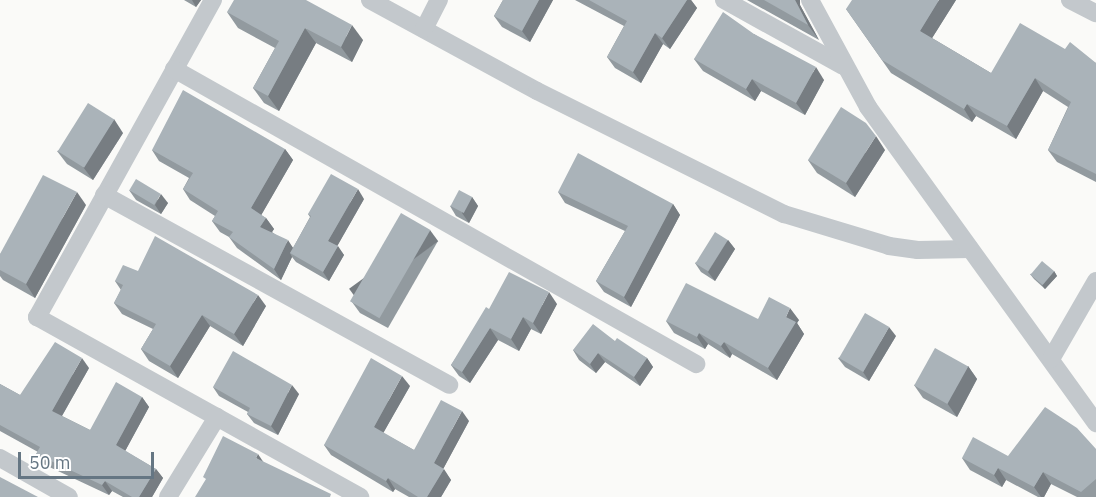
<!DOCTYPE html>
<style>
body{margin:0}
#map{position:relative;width:1096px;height:497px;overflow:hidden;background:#fafaf8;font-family:"IBM Plex Sans",sans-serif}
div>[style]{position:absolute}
.minor>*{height:18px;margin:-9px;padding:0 9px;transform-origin:9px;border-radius:9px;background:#c3c8cc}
.wall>*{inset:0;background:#929a9f}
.shaded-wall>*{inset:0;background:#777d82;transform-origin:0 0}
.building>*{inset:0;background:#aab3b9;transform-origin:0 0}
span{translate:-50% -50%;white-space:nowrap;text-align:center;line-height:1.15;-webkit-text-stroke:6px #fff;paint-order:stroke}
.scale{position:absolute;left:18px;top:452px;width:136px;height:27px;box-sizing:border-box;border:3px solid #657683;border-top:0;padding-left:8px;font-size:18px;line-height:21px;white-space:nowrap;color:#657683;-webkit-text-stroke:4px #fff;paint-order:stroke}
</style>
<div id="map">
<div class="minor">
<div style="left:213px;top:0;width:363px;rotate:119deg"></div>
<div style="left:37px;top:317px;width:370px;rotate:29.1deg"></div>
<div style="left:370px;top:0;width:190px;rotate:28.6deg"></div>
<div style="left:537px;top:91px;width:276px;rotate:26.5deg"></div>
<div style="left:784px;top:214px;width:110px;rotate:16.9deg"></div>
<div style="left:889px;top:246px;width:29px;rotate:8deg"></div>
<div style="left:918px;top:250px;width:52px;rotate:-1.1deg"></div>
<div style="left:724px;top:0;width:136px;rotate:29deg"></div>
<div style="left:810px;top:0;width:122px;rotate:61.5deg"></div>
<div style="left:868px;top:107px;width:390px;rotate:54.2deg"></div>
<div style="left:1070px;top:0;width:29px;rotate:27deg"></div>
<div style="left:424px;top:29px;width:33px;rotate:-63deg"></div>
<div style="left:174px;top:69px;width:600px;rotate:29.47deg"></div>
<div style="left:104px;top:195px;width:394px;rotate:28.8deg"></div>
<div style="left:1051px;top:359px;width:90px;rotate:-60deg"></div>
<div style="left:0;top:458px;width:79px;rotate:29.5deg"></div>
<div style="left:168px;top:497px;width:94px;rotate:-58.5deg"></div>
</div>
<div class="wall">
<div style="clip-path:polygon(184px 0,201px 0,196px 7px)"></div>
<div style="clip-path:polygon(503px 0,553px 0,530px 42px,502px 27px,494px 16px)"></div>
<div style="clip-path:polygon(575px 0,691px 0,697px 8px,670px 49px,663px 44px,641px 83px,615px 68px,607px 57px,624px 26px)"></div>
<div style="clip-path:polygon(747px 0,800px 0,800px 5px,819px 40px)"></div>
<div style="clip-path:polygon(956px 0,932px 38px,991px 73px,1065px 49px,1096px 63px,1096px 182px,1057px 162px,1048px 150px,1068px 107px,1043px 91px,1016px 139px,976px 116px,972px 122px,891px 73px,846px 9px)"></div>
<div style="clip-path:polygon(227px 12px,363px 40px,352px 62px,316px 43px,279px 111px,264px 103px,253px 88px,275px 48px,238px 28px)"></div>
<div style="clip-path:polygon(754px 34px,824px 80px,805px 115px,761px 91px,755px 101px,703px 71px,694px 59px)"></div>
<div style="clip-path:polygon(123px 133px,93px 180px,67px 164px,57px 151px)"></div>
<div style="clip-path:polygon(285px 149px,293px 160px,261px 215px,266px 218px,274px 229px,272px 232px,293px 248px,310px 217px,308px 214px,364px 199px,337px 246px,344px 255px,329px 281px,296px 262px,292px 257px,281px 280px,237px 248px,229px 237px,220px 232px,212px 221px,215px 216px,190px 200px,183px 189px,189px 178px,159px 161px,152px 150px)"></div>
<div style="clip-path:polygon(885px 150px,855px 197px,817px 173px,808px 160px)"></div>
<div style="clip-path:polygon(129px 190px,168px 203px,161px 214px,136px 200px)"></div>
<div style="clip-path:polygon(558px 192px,673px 204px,680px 215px,631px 307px,604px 292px,596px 281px,625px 231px,565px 203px)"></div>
<div style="clip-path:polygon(472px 197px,478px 206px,469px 223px,456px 216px,450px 206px)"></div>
<div style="clip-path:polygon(86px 205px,35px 298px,3px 280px,0 276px,0 254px)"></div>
<div style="clip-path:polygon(728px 240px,735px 249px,715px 281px,701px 272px,695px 263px)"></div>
<div style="clip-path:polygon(438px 241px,388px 328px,360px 313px,352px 302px)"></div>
<div style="clip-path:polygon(138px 271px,266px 306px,243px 346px,210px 326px,178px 378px,149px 361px,141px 349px,153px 329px,122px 314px,114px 303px,121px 290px,115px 281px)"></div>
<div style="clip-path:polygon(1054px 271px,1057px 276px,1045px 289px,1034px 279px,1030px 274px)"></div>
<div style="clip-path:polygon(557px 304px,541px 334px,531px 329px,519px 351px,498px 340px,470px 383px,459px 376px,451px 365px,489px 309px)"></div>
<div style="clip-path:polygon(758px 319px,799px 320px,797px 323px,804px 334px,777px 380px,732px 354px,730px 358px,708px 344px,705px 349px,674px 333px,666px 321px)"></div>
<div style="clip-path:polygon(896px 336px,869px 381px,845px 367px,838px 358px)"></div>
<div style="clip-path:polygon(615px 341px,647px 358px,653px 367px,640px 386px,605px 362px,596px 373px,579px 360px,573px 350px)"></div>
<div style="clip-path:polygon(968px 366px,977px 379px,957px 417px,923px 398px,914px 385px)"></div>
<div style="clip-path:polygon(89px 368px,62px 416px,90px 430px,142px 397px,149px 407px,125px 451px,156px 469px,163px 478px,152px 497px,123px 497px,112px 491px,109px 495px,43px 464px,36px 454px,38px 452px,0 431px,0 384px,20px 395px)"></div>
<div style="clip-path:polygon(410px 386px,383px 433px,414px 450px,469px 421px,443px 469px,451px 480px,441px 497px,409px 497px,395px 489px,393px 492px,331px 455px,324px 445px)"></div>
<div style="clip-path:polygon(213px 387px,299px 394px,278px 435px,254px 423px,247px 414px,248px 412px,219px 396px)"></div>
<div style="clip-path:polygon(1096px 449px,1096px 497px,1077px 497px,1051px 484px,1044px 497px,1038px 497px,1006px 480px,1002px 487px,970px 470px,962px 458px,1008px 456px)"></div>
</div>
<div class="shaded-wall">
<div style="clip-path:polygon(192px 0,201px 0,196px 7px)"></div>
<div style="clip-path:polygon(539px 0,553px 0,530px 42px,522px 31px)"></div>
<div style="clip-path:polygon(687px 0,691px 0,697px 8px,670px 49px,662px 38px)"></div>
<div style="clip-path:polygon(795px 0,800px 0,800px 5px,819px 40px,808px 25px)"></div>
<div style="clip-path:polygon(939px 0,956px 0,929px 43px,920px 31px)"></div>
<div style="clip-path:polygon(352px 25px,363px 40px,352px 62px,341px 47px)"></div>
<div style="clip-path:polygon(305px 28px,316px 43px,279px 111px,268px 96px)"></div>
<div style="clip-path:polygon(655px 33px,663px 44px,641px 83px,633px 72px)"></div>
<div style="clip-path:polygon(816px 67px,824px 80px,805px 115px,796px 103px)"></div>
<div style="clip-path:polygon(1035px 78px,1043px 91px,1016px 139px,1007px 126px)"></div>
<div style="clip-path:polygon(752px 79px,761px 91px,755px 101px,746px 89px)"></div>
<div style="clip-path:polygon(967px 104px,976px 116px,972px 122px,964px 109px)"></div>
<div style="clip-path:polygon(114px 119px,123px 133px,93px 180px,83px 167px)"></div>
<div style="clip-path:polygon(876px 136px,885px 150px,855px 197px,846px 183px)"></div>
<div style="clip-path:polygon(285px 149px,293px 160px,259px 219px,251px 208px)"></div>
<div style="clip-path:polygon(358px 189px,364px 199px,335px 250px,328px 241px)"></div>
<div style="clip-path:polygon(77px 192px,86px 205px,35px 298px,26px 284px)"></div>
<div style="clip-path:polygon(161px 194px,168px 203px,161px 214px,155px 205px)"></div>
<div style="clip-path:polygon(472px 197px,478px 206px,469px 223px,462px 213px)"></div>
<div style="clip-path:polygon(673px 204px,680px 215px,631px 307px,624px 297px)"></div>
<div style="clip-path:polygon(266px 218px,274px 229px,268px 238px,260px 227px)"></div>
<div style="left:430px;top:230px;width:14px;height:100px;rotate:54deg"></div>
<div style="clip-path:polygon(288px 240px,295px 251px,290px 253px,292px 257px,281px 280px,274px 269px)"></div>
<div style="clip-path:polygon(728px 240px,735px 249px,715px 281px,708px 272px)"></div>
<div style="clip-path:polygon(338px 246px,344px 255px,329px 281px,323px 272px)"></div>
<div style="clip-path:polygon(1054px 271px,1057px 276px,1045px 289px,1042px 285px)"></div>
<div style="clip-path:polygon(549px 292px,557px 304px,541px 334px,533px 323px)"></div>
<div style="clip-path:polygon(258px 295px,266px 306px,243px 346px,234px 334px)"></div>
<div style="clip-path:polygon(790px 308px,799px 320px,797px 323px,804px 334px,777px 380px,768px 368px,786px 317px)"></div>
<div style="clip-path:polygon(202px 315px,210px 326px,178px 378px,170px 366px)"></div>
<div style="clip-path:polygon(523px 317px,531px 329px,519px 351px,511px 339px)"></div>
<div style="clip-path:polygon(889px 327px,896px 336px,869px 381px,863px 372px)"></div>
<div style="clip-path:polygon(490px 328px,498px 340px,470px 383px,462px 372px)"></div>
<div style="clip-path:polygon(699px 333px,708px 344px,705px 349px,697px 337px)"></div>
<div style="clip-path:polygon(724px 342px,732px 354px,730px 358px,721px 346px)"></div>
<div style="clip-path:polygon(598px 353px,605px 362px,596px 373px,590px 364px)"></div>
<div style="clip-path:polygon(82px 358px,89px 368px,59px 421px,52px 411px)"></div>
<div style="clip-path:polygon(647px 358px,653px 367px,640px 386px,634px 377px)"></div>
<div style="clip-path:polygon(968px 366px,977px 379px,957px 417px,947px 403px)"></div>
<div style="clip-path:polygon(402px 376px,410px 386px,381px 437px,374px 427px)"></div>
<div style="clip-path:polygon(292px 385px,299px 394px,278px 435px,271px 426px)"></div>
<div style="clip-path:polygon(142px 397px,149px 407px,123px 455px,116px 445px)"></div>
<div style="clip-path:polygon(462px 411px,469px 421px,441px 473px,434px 463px)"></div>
<div style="clip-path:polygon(258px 454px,266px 466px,256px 458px)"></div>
<div style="clip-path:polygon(998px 468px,1006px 480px,1002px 487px,994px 475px)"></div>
<div style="clip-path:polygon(156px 469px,163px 478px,152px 497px,139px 497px)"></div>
<div style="clip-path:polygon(444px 469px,451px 480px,441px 497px,427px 497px)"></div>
<div style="clip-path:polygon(1043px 472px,1051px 484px,1044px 497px,1041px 497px,1034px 487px)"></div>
<div style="clip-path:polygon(388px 478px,395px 489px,393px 492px,386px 481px)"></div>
<div style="clip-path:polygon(105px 481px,112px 491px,109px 495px,102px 485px)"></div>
</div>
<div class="building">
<div style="clip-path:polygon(234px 0,306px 0,352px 25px,341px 47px,305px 28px,268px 96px,253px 88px,279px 41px,227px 12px)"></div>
<div style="clip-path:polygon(503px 0,539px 0,522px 31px,494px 16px)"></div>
<div style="clip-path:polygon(589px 0,687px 0,662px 38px,655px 33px,633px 72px,607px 57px,627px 21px)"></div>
<div style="clip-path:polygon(764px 0,795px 0,808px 25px)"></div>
<div style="clip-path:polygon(852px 0,939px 0,920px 31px,991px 73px,1020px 23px,1065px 49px,1070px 42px,1096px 63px,1096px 174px,1048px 150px,1071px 102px,1035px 78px,1007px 126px,967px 104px,964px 109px,882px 60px,846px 9px)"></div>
<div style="clip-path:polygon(723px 12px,754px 34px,816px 67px,796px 103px,752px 79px,746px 89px,694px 59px)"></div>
<div style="clip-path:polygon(183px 90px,285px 149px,251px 208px,266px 218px,260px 227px,288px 240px,274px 269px,229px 237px,233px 232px,212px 221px,218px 211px,183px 189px,193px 173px,152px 150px)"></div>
<div style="left:88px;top:103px;width:31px;height:57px;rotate:32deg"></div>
<div style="clip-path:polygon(841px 107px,866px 123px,876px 136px,846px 183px,808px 160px)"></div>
<div style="clip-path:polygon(578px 153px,673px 204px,624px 297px,596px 281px,628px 226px,558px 192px)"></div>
<div style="clip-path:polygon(331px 174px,358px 189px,328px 241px,338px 246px,323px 272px,290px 253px,311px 216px,308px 214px)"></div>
<div style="clip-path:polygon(43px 175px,77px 192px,26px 284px,0 270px,0 254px)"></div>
<div style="left:136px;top:179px;width:29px;height:13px;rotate:31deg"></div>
<div style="left:459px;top:190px;width:15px;height:18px;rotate:28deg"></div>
<div style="left:401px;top:213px;width:34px;height:102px;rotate:30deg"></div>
<div style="left:715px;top:232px;width:15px;height:37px;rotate:32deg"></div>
<div style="clip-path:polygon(155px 236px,258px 295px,234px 334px,202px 315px,170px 366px,141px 349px,156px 324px,114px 303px,123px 285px,115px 281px,123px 265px,138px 271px)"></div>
<div style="left:1042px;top:261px;width:16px;height:18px;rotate:40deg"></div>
<div style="clip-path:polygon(509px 272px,549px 292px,533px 323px,523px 317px,511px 339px,490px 328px,462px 372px,451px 365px,486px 307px,489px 309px)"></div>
<div style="clip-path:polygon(686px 283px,758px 319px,769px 297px,790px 308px,786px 317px,796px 322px,768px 368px,724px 342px,721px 346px,699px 333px,697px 337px,666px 321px)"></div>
<div style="left:865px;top:313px;width:28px;height:52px;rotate:30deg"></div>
<div style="clip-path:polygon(593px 324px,615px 341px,617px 338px,647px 358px,634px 377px,598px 353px,590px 364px,573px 350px)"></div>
<div style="clip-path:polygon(55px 342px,82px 358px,52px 411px,90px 430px,116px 382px,142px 397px,116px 445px,156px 469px,139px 497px,132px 497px,105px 481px,102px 485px,36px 454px,40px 447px,0 425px,0 384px,20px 395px)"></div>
<div style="left:935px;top:348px;width:38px;height:43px;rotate:29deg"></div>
<div style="clip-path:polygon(233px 351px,292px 385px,271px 426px,247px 414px,250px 408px,213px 387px)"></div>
<div style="clip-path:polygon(371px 358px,402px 376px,374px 427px,414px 450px,441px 400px,462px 411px,434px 463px,444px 469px,427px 497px,418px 497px,388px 478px,386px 481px,324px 445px)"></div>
<div style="clip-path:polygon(1045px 407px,1077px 428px,1096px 449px,1096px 479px,1081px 492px,1043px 472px,1034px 487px,998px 468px,994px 475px,962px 458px,973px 437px,1008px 456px)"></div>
<div style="clip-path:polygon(223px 436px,258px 454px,256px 458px,331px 494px,330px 497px,195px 497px,206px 479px,203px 477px)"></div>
<div style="clip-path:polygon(0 477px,38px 497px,0 497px)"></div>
</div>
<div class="scale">50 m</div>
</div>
